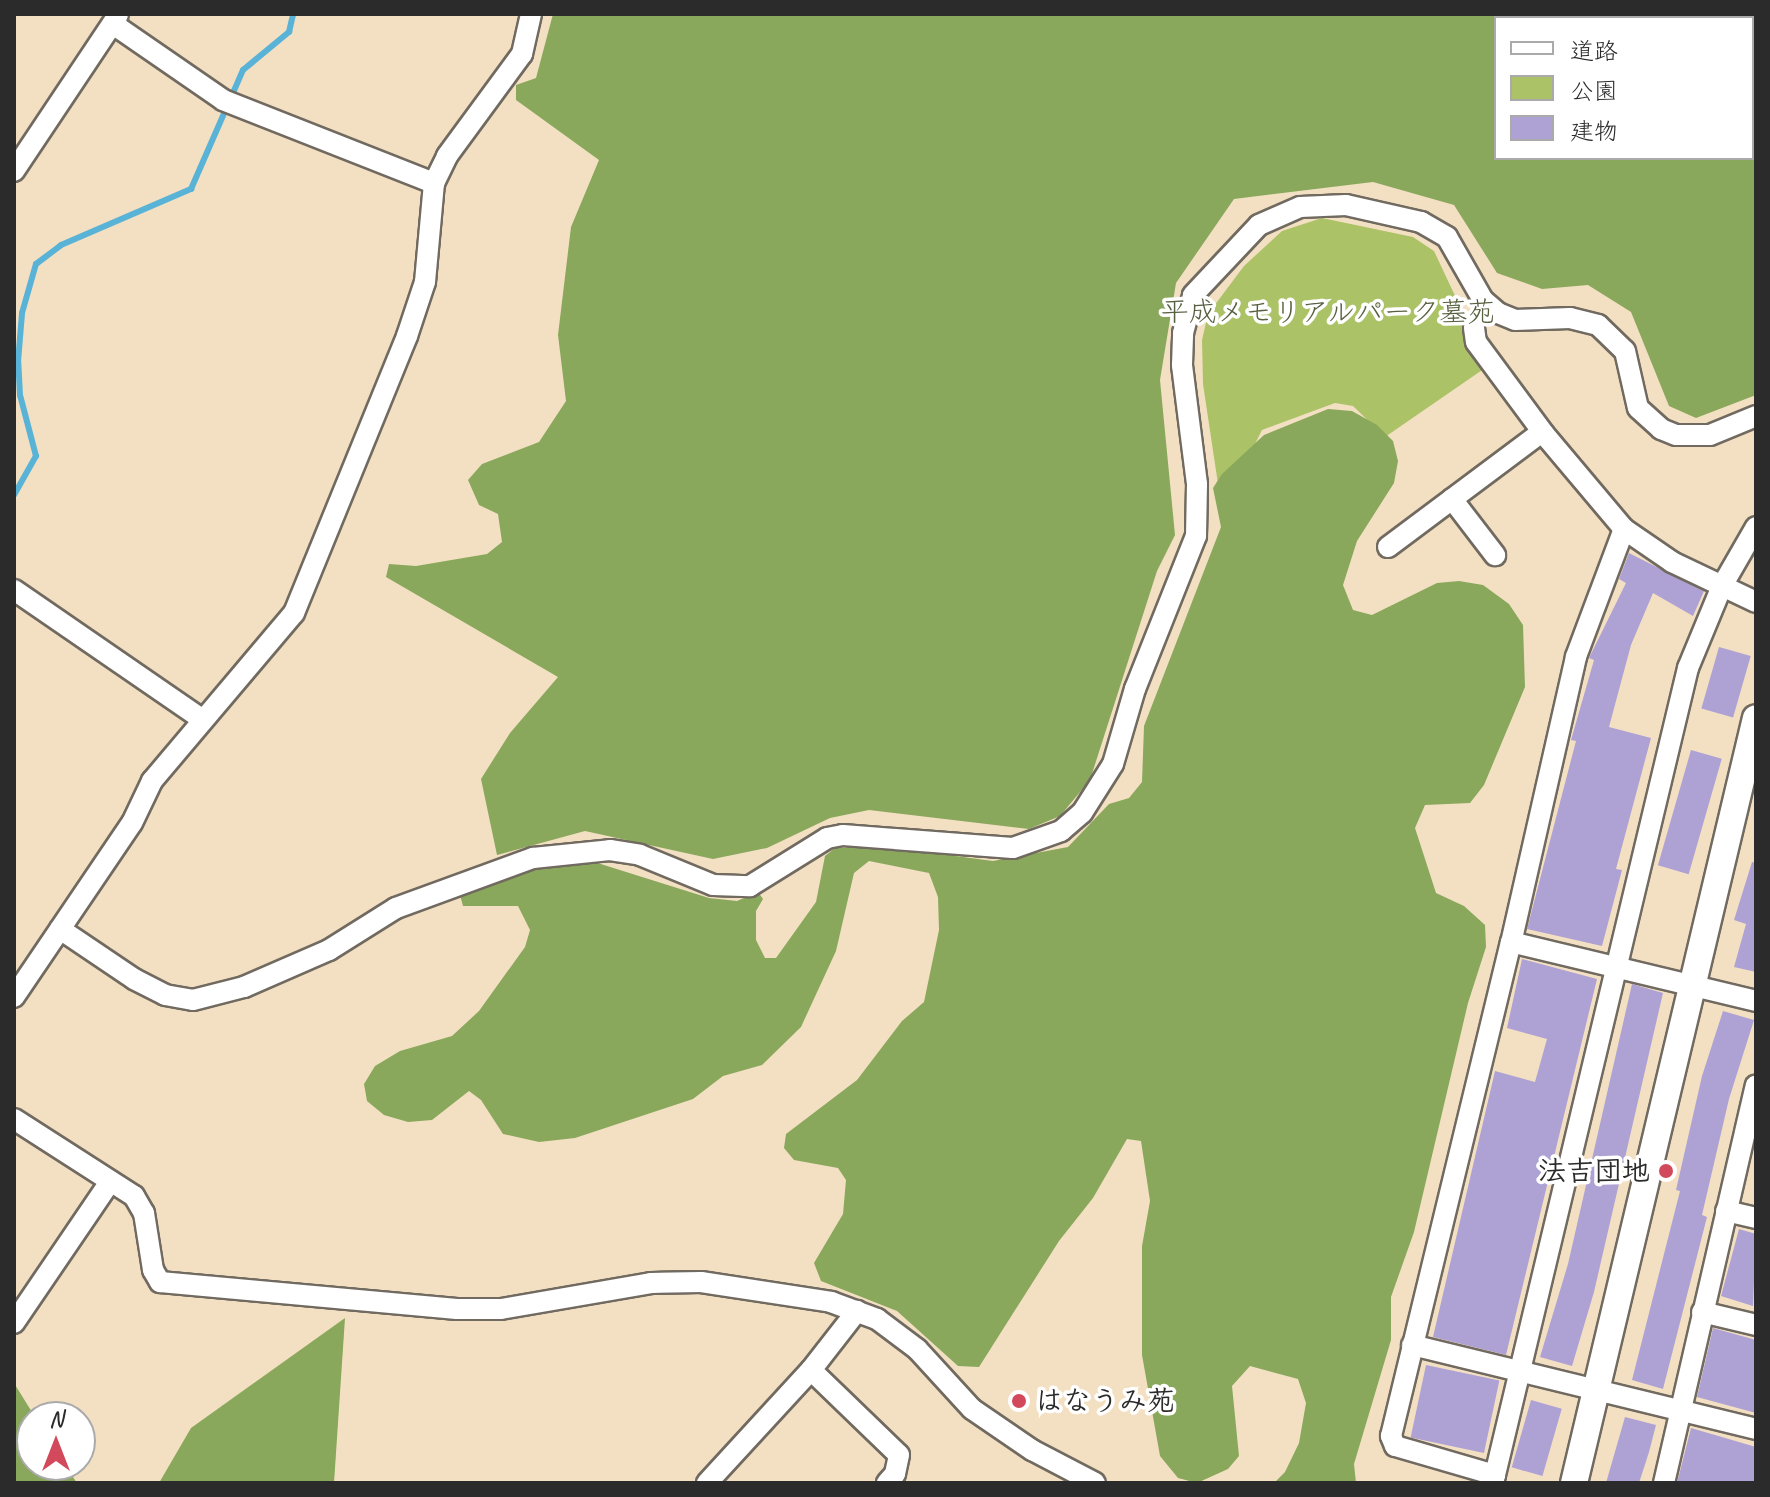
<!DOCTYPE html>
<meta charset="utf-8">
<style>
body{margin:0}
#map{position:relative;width:1770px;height:1497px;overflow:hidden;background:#f3e0c3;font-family:Caveat,"Klee One",sans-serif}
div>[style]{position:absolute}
.green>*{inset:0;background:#acc267}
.forest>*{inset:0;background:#89a85c}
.stream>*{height:6px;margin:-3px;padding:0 3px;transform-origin:3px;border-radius:3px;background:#59b3d7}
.building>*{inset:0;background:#aea1d4;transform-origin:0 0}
.roads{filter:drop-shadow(2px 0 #716a60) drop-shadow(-2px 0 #716a60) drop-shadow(0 2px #716a60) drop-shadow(0 -2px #716a60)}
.minor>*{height:20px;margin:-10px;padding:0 10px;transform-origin:10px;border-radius:10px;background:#fff}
.tertiary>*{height:26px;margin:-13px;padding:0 13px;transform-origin:13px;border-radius:13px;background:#fff}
.dots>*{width:22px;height:22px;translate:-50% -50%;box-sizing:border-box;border:4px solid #fff;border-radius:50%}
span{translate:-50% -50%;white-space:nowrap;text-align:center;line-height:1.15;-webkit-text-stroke:7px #fff;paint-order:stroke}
.park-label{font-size:28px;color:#586040}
.poi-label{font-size:28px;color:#2b2b2b;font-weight:700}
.right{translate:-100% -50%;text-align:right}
.left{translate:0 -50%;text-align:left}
.frame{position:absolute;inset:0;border:16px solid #2b2b2b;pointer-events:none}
.legend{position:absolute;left:1494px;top:16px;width:260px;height:144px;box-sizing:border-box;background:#fff;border:2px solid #aaa;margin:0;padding:10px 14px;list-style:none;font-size:24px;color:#2b2b2b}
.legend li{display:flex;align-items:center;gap:16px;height:40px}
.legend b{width:40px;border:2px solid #aaa}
.north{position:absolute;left:16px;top:1401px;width:80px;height:80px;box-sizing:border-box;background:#fff;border:2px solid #aaa;border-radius:50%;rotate:0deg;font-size:22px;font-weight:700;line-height:32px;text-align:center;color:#2b2b2b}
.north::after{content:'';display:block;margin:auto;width:28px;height:36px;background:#d1495b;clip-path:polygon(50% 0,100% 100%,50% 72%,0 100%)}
</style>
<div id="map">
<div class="green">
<div style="clip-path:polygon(1322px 218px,1413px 237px,1434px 251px,1488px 366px,1385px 437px,1353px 406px,1335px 403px,1262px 430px,1244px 466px,1218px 484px,1203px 384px,1202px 340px,1208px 314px,1244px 266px,1282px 231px)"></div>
</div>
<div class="forest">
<div style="clip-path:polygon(evenodd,553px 14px,1756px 14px,1756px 395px,1696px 418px,1669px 406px,1631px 312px,1588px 285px,1542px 289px,1497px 273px,1454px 205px,1373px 182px,1234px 199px,1176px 283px,1160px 380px,1175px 535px,1157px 571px,1090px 780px,1060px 816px,1029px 829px,869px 810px,830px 818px,767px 848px,713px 859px,585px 831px,497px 855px,481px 779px,510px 733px,558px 677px,386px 577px,389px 564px,416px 566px,487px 554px,502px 542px,498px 514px,479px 505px,468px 480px,482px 464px,539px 442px,566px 401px,558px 335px,571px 227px,599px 160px,516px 100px,516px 85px,536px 78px,553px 14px,1496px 18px,1752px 18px,1752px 158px,1496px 158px,1496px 18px)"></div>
<div style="clip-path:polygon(1328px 409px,1352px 411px,1377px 425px,1393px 441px,1398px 461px,1394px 483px,1357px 541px,1343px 585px,1353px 610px,1372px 615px,1437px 583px,1459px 581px,1483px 585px,1509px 604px,1523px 625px,1525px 687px,1484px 785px,1470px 803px,1425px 805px,1415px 828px,1436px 893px,1464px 906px,1485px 925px,1486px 947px,1468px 1003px,1414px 1232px,1391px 1297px,1391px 1340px,1354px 1464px,1356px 1483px,1274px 1483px,1285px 1472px,1299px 1443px,1306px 1403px,1298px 1379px,1250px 1366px,1232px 1386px,1239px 1456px,1228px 1469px,1197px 1483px,1178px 1478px,1160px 1456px,1142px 1355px,1142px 1246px,1150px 1201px,1141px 1141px,1127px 1139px,1093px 1198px,1059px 1241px,979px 1367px,958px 1366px,897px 1311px,821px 1281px,814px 1263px,843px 1214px,846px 1180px,838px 1168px,794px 1160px,784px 1148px,786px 1134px,857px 1080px,902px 1021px,924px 1002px,939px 930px,938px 897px,929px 873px,869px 861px,854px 873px,836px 951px,801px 1027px,762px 1065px,723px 1076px,693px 1099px,575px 1138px,539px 1142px,503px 1134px,481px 1100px,469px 1091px,432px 1120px,408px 1122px,384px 1115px,367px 1101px,364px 1084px,375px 1066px,400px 1051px,452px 1036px,479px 1011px,525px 947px,530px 930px,518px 906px,463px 906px,460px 895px,542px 865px,588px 860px,709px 898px,737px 901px,758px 892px,763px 899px,756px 911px,756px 940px,765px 958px,776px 958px,816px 902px,825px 856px,835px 848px,888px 847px,993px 861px,1068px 847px,1109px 804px,1129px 798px,1142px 782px,1144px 726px,1221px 527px,1213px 488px,1222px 474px,1264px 435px)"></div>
<div style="clip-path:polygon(345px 1318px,334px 1483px,159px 1483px,191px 1428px)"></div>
<div style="clip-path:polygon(14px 1383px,35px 1417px,32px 1465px,65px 1465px,77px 1483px,14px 1483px)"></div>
</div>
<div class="stream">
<div style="left:14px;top:495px;width:45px;rotate:-60.6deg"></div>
<div style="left:36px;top:456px;width:63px;rotate:-104.7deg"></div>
<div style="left:20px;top:395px;width:33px;rotate:-93deg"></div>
<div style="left:18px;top:362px;width:49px;rotate:-85.3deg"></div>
<div style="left:22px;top:313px;width:51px;rotate:-74.1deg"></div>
<div style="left:36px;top:264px;width:31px;rotate:-37deg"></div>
<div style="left:61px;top:245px;width:142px;rotate:-23.3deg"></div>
<div style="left:191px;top:189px;width:130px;rotate:-66.4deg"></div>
<div style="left:243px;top:70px;width:60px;rotate:-39.6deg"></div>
<div style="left:289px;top:32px;width:18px;rotate:-77deg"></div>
</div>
<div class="building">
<div style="clip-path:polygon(1629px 553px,1704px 591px,1693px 616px,1653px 593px,1631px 645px,1609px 727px,1651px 738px,1616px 869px,1622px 870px,1602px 946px,1527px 929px,1576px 741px,1571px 740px,1594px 660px,1589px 658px,1626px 583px,1619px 579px)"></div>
<div style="left:1719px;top:647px;width:33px;height:64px;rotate:16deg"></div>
<div style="left:1691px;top:750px;width:32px;height:120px;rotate:16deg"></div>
<div style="clip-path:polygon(1752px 862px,1756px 863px,1756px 972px,1734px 967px,1746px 924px,1734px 920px)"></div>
<div style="clip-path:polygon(1522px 959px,1597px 979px,1506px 1355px,1433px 1337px,1495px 1071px,1535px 1082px,1547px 1039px,1507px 1028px)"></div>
<div style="clip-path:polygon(1632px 984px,1663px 993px,1594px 1292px,1572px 1366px,1540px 1357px,1568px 1264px)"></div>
<div style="clip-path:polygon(1723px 1011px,1754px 1020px,1729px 1099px,1702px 1215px,1707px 1217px,1663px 1389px,1632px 1380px,1680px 1191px,1676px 1190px,1702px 1076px)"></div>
<div style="clip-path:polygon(1739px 1229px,1756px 1234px,1753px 1306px,1721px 1296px)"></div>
<div style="clip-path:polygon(1713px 1328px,1756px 1340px,1756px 1413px,1697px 1397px)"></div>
<div style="left:1426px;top:1365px;width:75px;height:74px;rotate:12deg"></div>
<div style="left:1531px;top:1400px;width:32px;height:70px;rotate:16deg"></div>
<div style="clip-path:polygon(1625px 1417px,1656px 1425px,1649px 1452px,1639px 1483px,1606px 1483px)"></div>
<div style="clip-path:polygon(1691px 1428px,1756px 1447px,1756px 1483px,1677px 1483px)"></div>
</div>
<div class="roads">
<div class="minor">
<div style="left:113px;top:24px;width:134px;rotate:34.6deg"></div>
<div style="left:223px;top:100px;width:227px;rotate:21.5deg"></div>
<div style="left:14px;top:171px;width:187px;rotate:-56.3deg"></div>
<div style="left:1474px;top:328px;width:14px;rotate:82deg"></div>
<div style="left:1476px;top:342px;width:114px;rotate:53.5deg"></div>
<div style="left:1544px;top:434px;width:124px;rotate:49.9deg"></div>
<div style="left:1624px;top:529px;width:58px;rotate:34.5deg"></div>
<div style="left:1672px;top:562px;width:93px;rotate:25.5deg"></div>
<div style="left:1452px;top:499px;width:71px;rotate:52.5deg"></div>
<div style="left:1624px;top:529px;width:137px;rotate:110.6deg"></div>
<div style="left:1576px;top:657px;width:292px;rotate:102.8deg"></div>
<div style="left:1511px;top:942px;width:252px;rotate:13.5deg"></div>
<div style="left:1388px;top:547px;width:192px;rotate:-36.8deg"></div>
<div style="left:14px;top:590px;width:229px;rotate:34.5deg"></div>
<div style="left:60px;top:929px;width:89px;rotate:34deg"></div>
<div style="left:134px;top:979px;width:35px;rotate:27deg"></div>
<div style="left:165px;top:995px;width:28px;rotate:10deg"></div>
<div style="left:193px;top:1000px;width:53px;rotate:-14.3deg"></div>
<div style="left:244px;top:987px;width:93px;rotate:-23.5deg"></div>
<div style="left:329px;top:950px;width:79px;rotate:-32.1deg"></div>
<div style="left:396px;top:908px;width:146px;rotate:-20.1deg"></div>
<div style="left:533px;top:858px;width:77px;rotate:-5.9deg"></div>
<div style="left:610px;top:850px;width:30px;rotate:9deg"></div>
<div style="left:640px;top:855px;width:79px;rotate:22.3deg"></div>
<div style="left:713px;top:885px;width:37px;rotate:2deg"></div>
<div style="left:750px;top:886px;width:91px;rotate:-31.9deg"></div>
<div style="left:827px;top:838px;width:16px;rotate:-11deg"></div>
<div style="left:843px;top:835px;width:170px;rotate:4.4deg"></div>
<div style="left:1013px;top:848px;width:51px;rotate:-19.5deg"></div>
<div style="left:1061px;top:831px;width:28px;rotate:-41deg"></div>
<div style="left:1082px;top:813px;width:58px;rotate:-57.7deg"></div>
<div style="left:1113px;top:764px;width:78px;rotate:-73.7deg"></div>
<div style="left:1135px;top:689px;width:165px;rotate:-68.3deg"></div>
<div style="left:1196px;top:536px;width:52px;rotate:-88.9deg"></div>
<div style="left:1197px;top:484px;width:120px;rotate:-97.2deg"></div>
<div style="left:1182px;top:365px;width:32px;rotate:-88deg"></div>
<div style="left:1183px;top:333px;width:39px;rotate:-75deg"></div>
<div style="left:1193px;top:295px;width:96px;rotate:-46.7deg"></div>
<div style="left:1259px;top:225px;width:45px;rotate:-23.7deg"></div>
<div style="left:1300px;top:207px;width:46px;rotate:-2.5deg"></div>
<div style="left:1346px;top:205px;width:77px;rotate:12.8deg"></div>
<div style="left:1421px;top:222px;width:30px;rotate:30deg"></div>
<div style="left:1447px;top:237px;width:73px;rotate:60.3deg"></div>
<div style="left:1483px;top:300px;width:20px;rotate:41deg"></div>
<div style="left:1498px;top:313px;width:18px;rotate:22deg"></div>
<div style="left:1515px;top:320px;width:55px;rotate:-2.1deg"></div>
<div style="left:1570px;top:318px;width:29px;rotate:14deg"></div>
<div style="left:1598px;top:325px;width:37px;rotate:44deg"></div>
<div style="left:1625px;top:351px;width:58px;rotate:77.2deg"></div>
<div style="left:1638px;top:408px;width:31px;rotate:42deg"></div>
<div style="left:1661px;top:429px;width:16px;rotate:22deg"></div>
<div style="left:1676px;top:435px;width:34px"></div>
<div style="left:1710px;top:435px;width:50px;rotate:-22.4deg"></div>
<div style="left:14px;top:997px;width:210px;rotate:-55.9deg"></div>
<div style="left:132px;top:823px;width:47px;rotate:-64.5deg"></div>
<div style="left:152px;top:781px;width:220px;rotate:-49.8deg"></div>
<div style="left:294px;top:613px;width:299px;rotate:-67.8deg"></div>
<div style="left:407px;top:336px;width:57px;rotate:-71.6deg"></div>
<div style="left:425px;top:282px;width:99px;rotate:-84.8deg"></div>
<div style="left:434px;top:183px;width:30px;rotate:-64deg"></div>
<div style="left:447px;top:156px;width:127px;rotate:-53.7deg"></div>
<div style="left:522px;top:54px;width:41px;rotate:-77.3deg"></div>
<div style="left:14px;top:1119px;width:143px;rotate:32.7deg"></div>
<div style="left:134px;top:1196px;width:20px;rotate:60deg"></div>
<div style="left:144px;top:1213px;width:58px;rotate:81deg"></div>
<div style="left:153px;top:1270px;width:14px;rotate:60deg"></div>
<div style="left:160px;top:1282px;width:298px;rotate:5.2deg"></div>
<div style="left:457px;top:1309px;width:44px"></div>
<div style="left:501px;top:1309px;width:152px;rotate:-9.8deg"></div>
<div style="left:651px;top:1283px;width:50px;rotate:-1.1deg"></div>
<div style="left:701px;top:1282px;width:132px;rotate:8.7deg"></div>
<div style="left:831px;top:1302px;width:49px;rotate:20.3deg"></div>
<div style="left:877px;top:1319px;width:50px;rotate:36.9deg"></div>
<div style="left:917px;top:1349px;width:81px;rotate:47.5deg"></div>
<div style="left:972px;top:1409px;width:73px;rotate:34.3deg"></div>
<div style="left:1032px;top:1450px;width:71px;rotate:27.6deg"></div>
<div style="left:1726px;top:1211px;width:31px;rotate:13deg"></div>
<div style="left:1702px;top:1312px;width:56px;rotate:13.5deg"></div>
<div style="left:14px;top:1323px;width:171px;rotate:-55.8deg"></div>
<div style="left:1412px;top:1345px;width:354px;rotate:13.7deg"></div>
<div style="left:811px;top:1370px;width:122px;rotate:44deg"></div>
<div style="left:899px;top:1455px;width:19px;rotate:102deg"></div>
<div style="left:895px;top:1474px;width:12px;rotate:132deg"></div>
<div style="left:1495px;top:1475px;width:830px;rotate:-76.55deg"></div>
<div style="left:1688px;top:668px;width:89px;rotate:-67.5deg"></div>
<div style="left:1722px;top:586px;width:68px;rotate:-60deg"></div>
<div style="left:707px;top:1483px;width:154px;rotate:-47.4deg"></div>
<div style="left:811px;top:1370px;width:75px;rotate:-52.1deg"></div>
<div style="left:1493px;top:1483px;width:8px;rotate:-76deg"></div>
<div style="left:1495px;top:1475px;width:104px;rotate:-163.8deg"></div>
<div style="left:1395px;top:1446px;width:11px;rotate:-112deg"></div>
<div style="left:1391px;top:1436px;width:508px;rotate:-76.35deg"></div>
<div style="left:1664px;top:1483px;width:408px;rotate:-77deg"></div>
</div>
<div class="tertiary">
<div style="left:1574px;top:1483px;width:786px;rotate:-76.62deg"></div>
</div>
</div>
<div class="dots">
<div style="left:1666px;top:1171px;background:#d1495b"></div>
<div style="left:1019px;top:1401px;background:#d1495b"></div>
</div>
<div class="park-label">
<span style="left:1328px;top:312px">平成メモリアルパーク墓苑</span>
</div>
<div class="poi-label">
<span class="right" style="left:1650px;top:1171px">法吉団地</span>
<span class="left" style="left:1035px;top:1401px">はなうみ苑</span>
</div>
<div class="frame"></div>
<ul class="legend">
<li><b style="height:10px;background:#fff"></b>道路</li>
<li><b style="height:22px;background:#acc267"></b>公園</li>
<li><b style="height:22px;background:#aea1d4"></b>建物</li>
</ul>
<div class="north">N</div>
</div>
